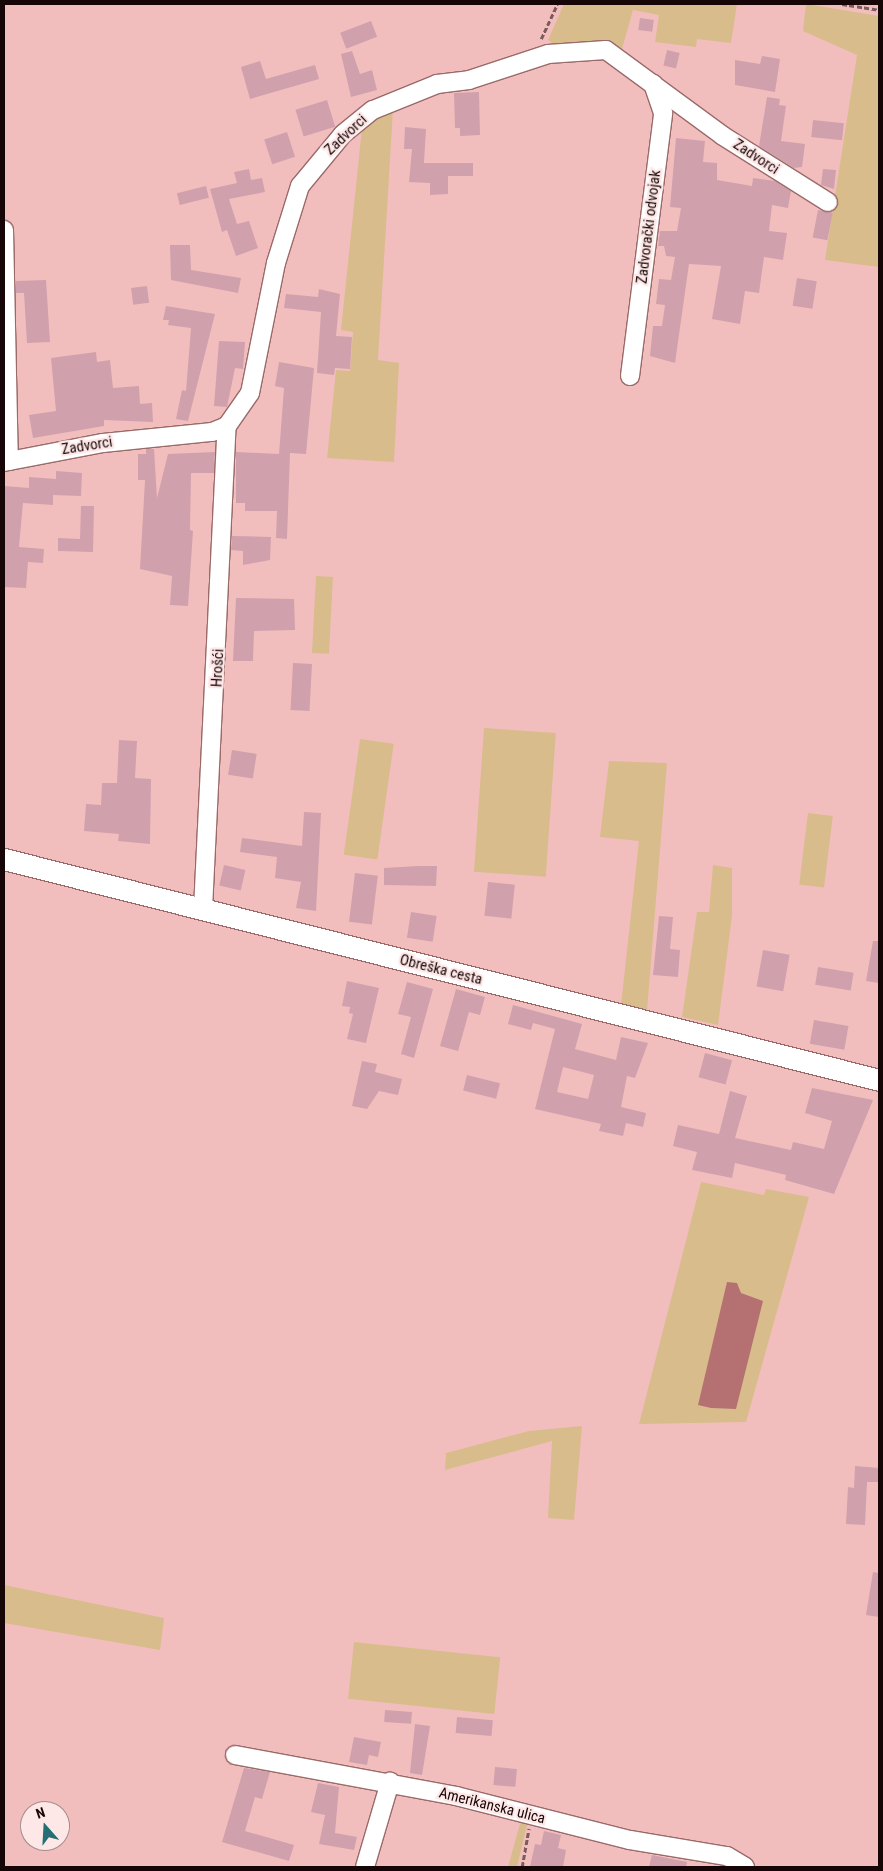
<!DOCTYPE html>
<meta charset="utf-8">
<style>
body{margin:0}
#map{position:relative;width:883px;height:1871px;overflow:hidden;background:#f2bebd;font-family:"Roboto Condensed",sans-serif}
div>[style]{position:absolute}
.green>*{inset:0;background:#d9bc8c;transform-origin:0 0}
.water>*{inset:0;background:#b57171}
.building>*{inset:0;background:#d0a0ad;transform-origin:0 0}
.path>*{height:2.5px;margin-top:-1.25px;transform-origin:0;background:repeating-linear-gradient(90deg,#7c5b5b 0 5px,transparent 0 7.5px)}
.roads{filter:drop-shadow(1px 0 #996a69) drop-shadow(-1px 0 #996a69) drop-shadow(0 1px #996a69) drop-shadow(0 -1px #996a69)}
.minor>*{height:18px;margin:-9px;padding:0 9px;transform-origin:9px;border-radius:9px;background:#fff}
.major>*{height:21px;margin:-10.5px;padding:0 10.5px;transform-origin:10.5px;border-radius:10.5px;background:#fff}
span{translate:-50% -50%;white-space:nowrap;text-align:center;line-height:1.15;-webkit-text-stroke:4.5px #fee8e7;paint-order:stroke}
.street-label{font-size:15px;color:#170607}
.frame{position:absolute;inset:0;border:5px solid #170607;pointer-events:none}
.north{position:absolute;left:20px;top:1801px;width:50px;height:50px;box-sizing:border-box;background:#fee8e7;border:1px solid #a28e8d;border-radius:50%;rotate:341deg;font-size:14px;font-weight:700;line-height:20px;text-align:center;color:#170607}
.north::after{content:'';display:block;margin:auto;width:18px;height:22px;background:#236f73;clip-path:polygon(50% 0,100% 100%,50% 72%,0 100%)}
</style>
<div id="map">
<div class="green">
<div style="clip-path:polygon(564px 4px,737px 4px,731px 43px,697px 39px,696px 47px,655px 42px,659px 15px,633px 10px,622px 49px,556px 45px,548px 40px)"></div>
<div style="clip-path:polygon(806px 4px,879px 16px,879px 267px,825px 260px,857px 55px,803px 31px)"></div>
<div style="clip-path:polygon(393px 109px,378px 360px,399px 363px,394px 462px,327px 458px,336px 370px,350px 371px,353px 332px,341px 330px,362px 128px)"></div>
<div style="left:316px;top:576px;width:17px;height:77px;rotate:3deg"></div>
<div style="left:484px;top:728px;width:72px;height:144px;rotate:4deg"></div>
<div style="left:360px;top:739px;width:34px;height:117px;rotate:8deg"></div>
<div style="clip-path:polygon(609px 761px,667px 763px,647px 1011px,621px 1005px,639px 841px,600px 837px)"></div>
<div style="left:808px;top:813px;width:25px;height:72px;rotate:7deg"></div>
<div style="clip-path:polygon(713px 865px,732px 868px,732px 916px,718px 1025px,682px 1017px,697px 912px,709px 912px)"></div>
<div style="clip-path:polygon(701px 1182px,764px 1195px,766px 1189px,809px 1197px,746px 1422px,639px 1424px)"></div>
<div style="clip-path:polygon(582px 1426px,574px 1520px,548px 1518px,552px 1441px,445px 1470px,446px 1453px,529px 1431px)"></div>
<div style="clip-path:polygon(4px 1585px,164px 1618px,160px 1650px,4px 1623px)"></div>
<div style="left:354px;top:1642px;width:147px;height:57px;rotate:6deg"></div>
<div style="clip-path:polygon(521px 1820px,528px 1821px,517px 1867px,508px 1867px)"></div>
</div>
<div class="water">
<div style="clip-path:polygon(727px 1282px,737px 1283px,741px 1293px,763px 1301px,736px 1409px,711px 1408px,698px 1405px)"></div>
</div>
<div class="building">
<div style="left:640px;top:18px;width:14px;height:12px;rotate:8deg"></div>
<div style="left:371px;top:21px;width:17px;height:33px;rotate:69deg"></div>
<div style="left:667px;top:50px;width:13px;height:16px;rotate:13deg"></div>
<div style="clip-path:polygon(352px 51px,360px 74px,372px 70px,377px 90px,351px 97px,341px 54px)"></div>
<div style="clip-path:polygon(762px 56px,780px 59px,775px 92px,735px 85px,735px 60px,760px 64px)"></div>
<div style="clip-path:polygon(260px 61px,266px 79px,315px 65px,319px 79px,250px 99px,241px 67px)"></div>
<div style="clip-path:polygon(479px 92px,480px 135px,460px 136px,460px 128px,455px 128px,454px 93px)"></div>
<div style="clip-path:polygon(767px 97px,780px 99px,779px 105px,786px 106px,781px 141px,805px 144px,802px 167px,794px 168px,759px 146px)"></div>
<div style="left:327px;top:100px;width:28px;height:33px;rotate:73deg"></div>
<div style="left:813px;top:120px;width:31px;height:17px;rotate:6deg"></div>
<div style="clip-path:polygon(405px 127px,426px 129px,424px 163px,473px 163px,473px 176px,448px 176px,448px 194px,430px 195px,430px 183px,409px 182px,412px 149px,404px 149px)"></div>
<div style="left:287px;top:132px;width:26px;height:24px;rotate:72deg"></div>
<div style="clip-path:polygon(676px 138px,705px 141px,703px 162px,717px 163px,717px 180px,752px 186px,753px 178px,775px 181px,791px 191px,788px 208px,772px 205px,769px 231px,787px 233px,783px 260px,764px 257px,759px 293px,745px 291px,740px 324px,712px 319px,721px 266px,689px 264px,675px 363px,650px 356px,653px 326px,662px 326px,665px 305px,656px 304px,659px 279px,671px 280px,675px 257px,666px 256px,664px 246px,658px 246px,660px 231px,677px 231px,681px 208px,670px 207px)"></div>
<div style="clip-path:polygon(249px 169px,251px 180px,262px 178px,265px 192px,229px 199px,237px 224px,249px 221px,258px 248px,236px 256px,227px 230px,222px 232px,210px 189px,237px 183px,234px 172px)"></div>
<div style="clip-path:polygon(823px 169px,836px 170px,834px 189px,821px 185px)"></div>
<div style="left:206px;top:186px;width:12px;height:30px;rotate:76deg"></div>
<div style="left:818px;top:210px;width:15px;height:28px;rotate:11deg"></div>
<div style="clip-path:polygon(170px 245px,190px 245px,191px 270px,241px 278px,238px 293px,171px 280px)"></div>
<div style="left:797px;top:278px;width:20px;height:28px;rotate:9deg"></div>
<div style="clip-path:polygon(46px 280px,50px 342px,27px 343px,24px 293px,16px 293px,16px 281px)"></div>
<div style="left:147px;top:286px;width:17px;height:16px;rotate:83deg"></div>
<div style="clip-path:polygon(319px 289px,340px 294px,336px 336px,352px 337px,350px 369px,335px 368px,334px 375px,317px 373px,321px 312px,284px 308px,286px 294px,318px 297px)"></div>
<div style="clip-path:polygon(166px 306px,215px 314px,188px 421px,176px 419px,182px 390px,186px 391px,191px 328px,168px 325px,169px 320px,163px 320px)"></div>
<div style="clip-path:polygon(219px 341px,245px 342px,243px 369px,235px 368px,227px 407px,214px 406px)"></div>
<div style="clip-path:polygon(96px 352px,97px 362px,110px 360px,113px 388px,139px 386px,140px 404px,152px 403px,153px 422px,104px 420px,104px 426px,33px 438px,29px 415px,56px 411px,51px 358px)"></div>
<div style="clip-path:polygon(279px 362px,314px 368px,306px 454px,290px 453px,287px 539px,276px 538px,277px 511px,245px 511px,245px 503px,236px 503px,236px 452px,279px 454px,284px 388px,275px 386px)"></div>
<div style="clip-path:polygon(146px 449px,154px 449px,157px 498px,168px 454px,215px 452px,214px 473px,191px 473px,190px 530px,193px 531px,188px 606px,170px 605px,172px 576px,140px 569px,145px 480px,138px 480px,138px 454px,146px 454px)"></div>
<div style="clip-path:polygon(56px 471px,82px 473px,81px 496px,53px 495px,53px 505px,23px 503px,19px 547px,44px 549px,43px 563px,28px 562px,26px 588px,4px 587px,4px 486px,29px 488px,29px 477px,56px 479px)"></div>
<div style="clip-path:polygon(81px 506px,94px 506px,93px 552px,58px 551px,58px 538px,80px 539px)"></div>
<div style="clip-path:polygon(232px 536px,271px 537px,270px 560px,243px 565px,243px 551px,231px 550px)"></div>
<div style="clip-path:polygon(236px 598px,294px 599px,295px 630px,254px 631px,253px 661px,233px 661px)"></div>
<div style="left:293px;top:663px;width:19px;height:47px;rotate:3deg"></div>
<div style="clip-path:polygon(119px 740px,137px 741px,135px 778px,151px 779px,150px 844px,118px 841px,119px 834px,84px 831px,86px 804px,101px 805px,102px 783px,117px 783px)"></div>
<div style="left:232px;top:750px;width:25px;height:25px;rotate:9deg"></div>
<div style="clip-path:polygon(304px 812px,321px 813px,316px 911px,296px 908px,301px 882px,275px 878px,277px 857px,240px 852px,242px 838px,302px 846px)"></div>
<div style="left:224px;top:865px;width:22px;height:21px;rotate:13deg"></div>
<div style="clip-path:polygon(418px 866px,437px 866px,436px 886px,384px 885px,384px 868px)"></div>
<div style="left:355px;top:873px;width:23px;height:49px;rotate:7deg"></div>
<div style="left:488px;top:882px;width:27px;height:34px;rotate:6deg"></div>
<div style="left:411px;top:912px;width:26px;height:26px;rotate:9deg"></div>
<div style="clip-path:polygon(659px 916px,673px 917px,670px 949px,680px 950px,678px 977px,653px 975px)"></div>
<div style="clip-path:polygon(873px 941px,879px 941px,879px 983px,866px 981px)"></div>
<div style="left:763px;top:950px;width:27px;height:37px;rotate:10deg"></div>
<div style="left:818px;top:967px;width:36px;height:18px;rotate:9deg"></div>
<div style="clip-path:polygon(347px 981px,379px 988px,366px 1043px,347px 1039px,353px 1014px,349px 1013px,350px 1007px,342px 1006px)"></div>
<div style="clip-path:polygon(407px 982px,433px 989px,414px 1058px,401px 1054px,411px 1017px,398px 1014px)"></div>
<div style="clip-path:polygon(456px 989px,485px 997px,480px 1015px,469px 1012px,458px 1051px,440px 1046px)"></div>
<div style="clip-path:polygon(evenodd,513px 1005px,582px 1024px,575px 1049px,616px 1060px,621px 1037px,648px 1043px,635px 1078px,627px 1076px,621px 1107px,646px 1113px,643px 1127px,626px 1123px,623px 1136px,599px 1131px,601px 1124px,535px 1109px,555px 1029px,533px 1023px,531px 1030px,508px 1024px,513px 1005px,563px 1067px,594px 1075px,588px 1099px,557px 1092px,563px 1067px)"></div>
<div style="left:814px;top:1020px;width:35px;height:24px;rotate:10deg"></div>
<div style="left:705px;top:1053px;width:28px;height:25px;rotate:15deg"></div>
<div style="clip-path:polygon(362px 1061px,377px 1064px,375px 1072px,402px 1079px,398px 1095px,379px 1091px,367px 1109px,352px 1106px)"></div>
<div style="left:467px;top:1075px;width:34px;height:16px;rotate:14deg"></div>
<div style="clip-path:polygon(812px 1088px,873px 1100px,834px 1194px,785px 1180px,786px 1175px,735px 1163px,732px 1178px,692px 1170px,697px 1152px,673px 1146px,678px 1125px,719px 1134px,730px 1091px,747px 1096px,735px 1138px,791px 1150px,793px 1142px,824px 1149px,832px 1121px,805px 1113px)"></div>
<div style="clip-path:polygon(855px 1466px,879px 1468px,879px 1482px,867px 1482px,865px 1525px,846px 1524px,848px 1487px,854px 1488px)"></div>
<div style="clip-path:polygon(873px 1572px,879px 1573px,879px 1617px,866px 1615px)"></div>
<div style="left:385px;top:1710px;width:27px;height:12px;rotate:4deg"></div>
<div style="left:457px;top:1717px;width:36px;height:16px;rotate:5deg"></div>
<div style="clip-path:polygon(415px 1724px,430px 1726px,422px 1775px,410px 1773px)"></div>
<div style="clip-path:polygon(354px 1737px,381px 1742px,378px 1757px,369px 1755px,367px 1765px,349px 1762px)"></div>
<div style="left:495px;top:1767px;width:22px;height:18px;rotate:5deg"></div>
<div style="clip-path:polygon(244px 1768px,270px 1772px,262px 1799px,255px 1797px,245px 1831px,294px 1845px,289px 1861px,222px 1842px)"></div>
<div style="clip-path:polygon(318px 1783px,339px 1787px,335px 1833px,357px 1837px,354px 1850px,319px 1844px,325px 1815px,311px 1812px)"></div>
<div style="clip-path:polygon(544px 1831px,561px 1835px,558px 1848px,566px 1850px,563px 1867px,530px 1867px,535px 1844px,541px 1845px)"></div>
<div style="clip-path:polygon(652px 1855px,687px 1862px,686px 1867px,649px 1867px)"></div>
</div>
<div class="path">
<div style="left:842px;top:4px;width:37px;rotate:9deg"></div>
<div style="left:541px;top:39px;width:38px;rotate:-65deg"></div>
<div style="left:522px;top:1867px;width:39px;rotate:-80deg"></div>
</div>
<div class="roads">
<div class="minor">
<div style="left:4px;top:230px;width:231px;rotate:88.8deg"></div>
<div style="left:630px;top:376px;width:265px;rotate:-82.8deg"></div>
<div style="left:663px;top:113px;width:31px;rotate:-109deg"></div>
<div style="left:4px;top:462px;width:101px;rotate:-10.9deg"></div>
<div style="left:103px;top:443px;width:110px;rotate:-5.8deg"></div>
<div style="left:212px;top:432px;width:16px;rotate:-22deg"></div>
<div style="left:227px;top:426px;width:40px;rotate:-55.1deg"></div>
<div style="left:250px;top:393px;width:133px;rotate:-78.7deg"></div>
<div style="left:276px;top:263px;width:81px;rotate:-72.7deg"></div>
<div style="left:300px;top:186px;width:67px;rotate:-50.4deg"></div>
<div style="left:343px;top:134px;width:38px;rotate:-39deg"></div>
<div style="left:373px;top:110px;width:69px;rotate:-22.1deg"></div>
<div style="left:437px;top:84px;width:32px;rotate:-7deg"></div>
<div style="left:469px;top:80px;width:83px;rotate:-18.2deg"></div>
<div style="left:548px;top:54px;width:58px;rotate:-3.9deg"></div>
<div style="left:606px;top:50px;width:145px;rotate:36.3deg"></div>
<div style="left:723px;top:136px;width:124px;rotate:32.2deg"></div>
<div style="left:203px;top:909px;width:484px;rotate:-87.2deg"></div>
<div style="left:235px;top:1755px;width:225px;rotate:10.5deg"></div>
<div style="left:456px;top:1796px;width:179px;rotate:14.2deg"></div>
<div style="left:630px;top:1840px;width:98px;rotate:9.4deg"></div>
<div style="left:727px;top:1856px;width:21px;rotate:31deg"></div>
<div style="left:365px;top:1867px;width:89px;rotate:-73.6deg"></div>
</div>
<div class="major">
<div style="left:4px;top:859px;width:902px;rotate:14.17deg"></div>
</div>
</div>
<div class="street-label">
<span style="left:346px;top:135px;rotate:-43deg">Zadvorci</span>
<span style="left:756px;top:157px;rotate:33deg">Zadvorci</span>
<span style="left:649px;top:227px;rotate:-83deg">Zadvorački odvojak</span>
<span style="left:87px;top:446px;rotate:-9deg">Zadvorci</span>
<span style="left:218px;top:668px;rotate:-87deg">Hrošći</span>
<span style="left:441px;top:970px;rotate:14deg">Obreška cesta</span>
<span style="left:492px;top:1806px;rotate:14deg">Amerikanska ulica</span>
</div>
<div class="frame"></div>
<div class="north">N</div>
</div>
